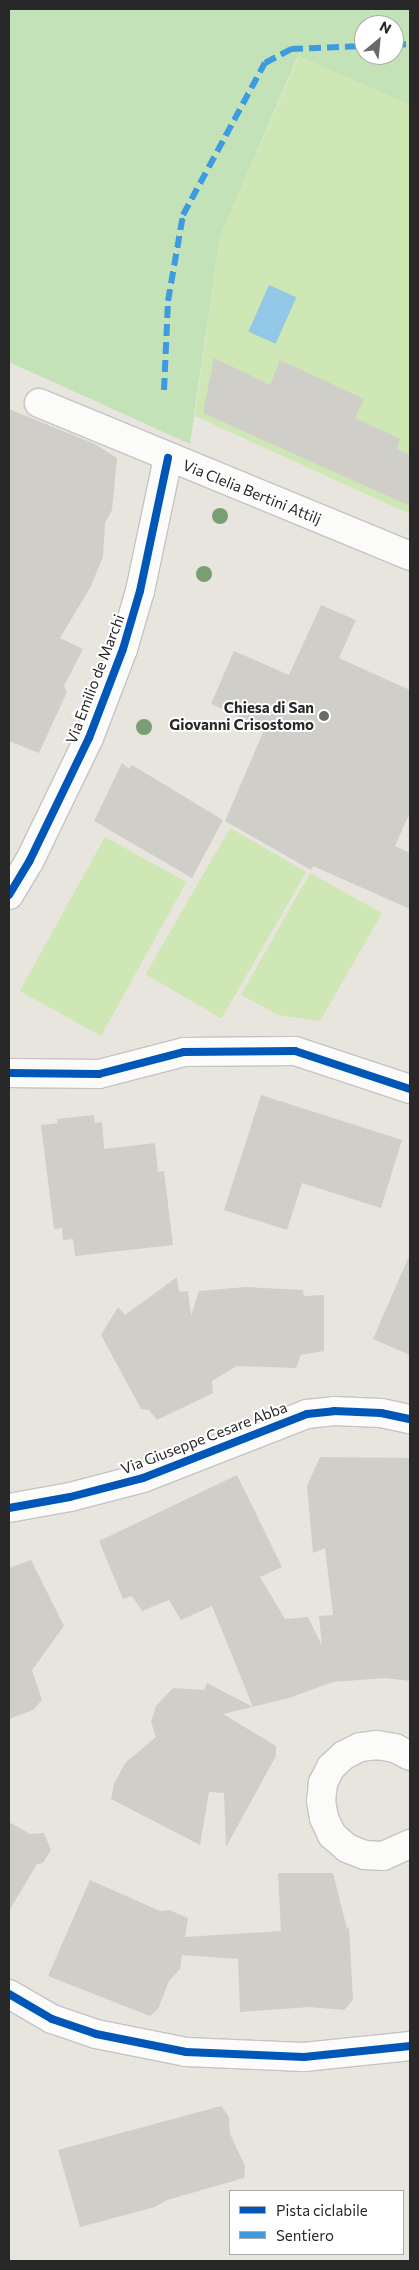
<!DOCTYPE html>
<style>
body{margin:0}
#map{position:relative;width:419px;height:2270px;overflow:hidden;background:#e7e5de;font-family:Commissioner,sans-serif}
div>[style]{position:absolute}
.green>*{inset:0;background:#c4e2b8}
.pitch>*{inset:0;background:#cee7b5;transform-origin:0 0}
.water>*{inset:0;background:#93c8e7;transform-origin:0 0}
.building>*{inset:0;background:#d0cec9}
.roads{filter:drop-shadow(1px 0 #c5c4c3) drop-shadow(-1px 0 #c5c4c3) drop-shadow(0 1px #c5c4c3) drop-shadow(0 -1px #c5c4c3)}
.minor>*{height:28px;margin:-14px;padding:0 14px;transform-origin:14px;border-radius:14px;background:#fbfbfa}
.quiet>*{height:6px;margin-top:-3px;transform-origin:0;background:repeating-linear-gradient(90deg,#3d9ce0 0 12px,transparent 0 18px)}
.cycleway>*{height:8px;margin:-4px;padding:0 4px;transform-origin:4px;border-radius:4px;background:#0057b8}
.trees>*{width:16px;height:16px;margin:-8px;border-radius:50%;background:#7a9e73}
.dots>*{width:14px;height:14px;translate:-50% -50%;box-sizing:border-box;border:2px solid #fff;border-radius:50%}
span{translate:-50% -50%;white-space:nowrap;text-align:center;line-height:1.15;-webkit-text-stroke:4px #fff;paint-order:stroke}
.street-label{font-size:15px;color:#282828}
.poi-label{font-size:15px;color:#282828;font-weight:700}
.right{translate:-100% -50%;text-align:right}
.frame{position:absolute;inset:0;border:10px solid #282828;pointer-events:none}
.legend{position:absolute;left:229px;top:2190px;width:175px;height:65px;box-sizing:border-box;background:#fff;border:1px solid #a9a9a9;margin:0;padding:6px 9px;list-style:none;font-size:15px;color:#282828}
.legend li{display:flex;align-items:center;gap:10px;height:25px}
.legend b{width:25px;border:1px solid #a9a9a9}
.north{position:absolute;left:354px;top:15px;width:50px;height:50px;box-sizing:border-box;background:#fff;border:1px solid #a9a9a9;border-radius:50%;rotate:28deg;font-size:14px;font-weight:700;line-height:20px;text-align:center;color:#282828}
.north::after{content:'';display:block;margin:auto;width:18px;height:22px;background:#6b6a68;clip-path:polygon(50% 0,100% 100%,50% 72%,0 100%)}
</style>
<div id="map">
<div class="green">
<div style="clip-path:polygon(evenodd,9px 9px,410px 9px,410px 105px,298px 56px,220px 237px,190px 444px,9px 362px,9px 9px,364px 25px,394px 25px,394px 55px,364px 55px,364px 25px)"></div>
</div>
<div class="pitch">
<div style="clip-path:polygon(299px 56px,410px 105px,410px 514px,195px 416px,220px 237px)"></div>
<div style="left:230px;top:828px;width:88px;height:169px;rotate:30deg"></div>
<div style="left:105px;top:837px;width:93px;height:176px;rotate:29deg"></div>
<div style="clip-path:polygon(310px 873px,382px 913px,320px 1021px,278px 1015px,241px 995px)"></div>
</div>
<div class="water">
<div style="left:269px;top:285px;width:30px;height:51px;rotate:24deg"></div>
</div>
<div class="building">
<div style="clip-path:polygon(214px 358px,270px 385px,280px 360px,364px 399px,355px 418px,400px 439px,397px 449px,410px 455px,410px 506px,203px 413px)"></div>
<div style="clip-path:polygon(9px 409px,95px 444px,117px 458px,112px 510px,105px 523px,103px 557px,90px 588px,60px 638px,83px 649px,64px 686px,67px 692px,39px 753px,9px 741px)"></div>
<div style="clip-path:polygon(321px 605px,356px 620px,339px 658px,410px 690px,410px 812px,395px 846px,410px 853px,410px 909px,313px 866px,311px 870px,225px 821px,265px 728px,211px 704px,234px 651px,289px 675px)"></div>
<div style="clip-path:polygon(122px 763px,129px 769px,132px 765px,223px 820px,192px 878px,94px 821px)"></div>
<div style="clip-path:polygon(261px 1095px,402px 1140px,381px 1208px,302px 1183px,287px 1230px,224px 1210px)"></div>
<div style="clip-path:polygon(94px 1115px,95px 1123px,102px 1122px,104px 1149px,155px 1143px,158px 1172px,164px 1171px,173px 1245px,75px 1256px,73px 1239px,63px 1240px,62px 1228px,54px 1229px,41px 1125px,58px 1123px,57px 1119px)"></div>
<div style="clip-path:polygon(410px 1254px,410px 1355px,373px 1339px)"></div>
<div style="clip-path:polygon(177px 1277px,179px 1292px,188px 1291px,191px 1316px,199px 1291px,246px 1287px,303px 1290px,304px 1296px,324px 1295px,324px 1351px,301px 1355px,296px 1368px,237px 1366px,212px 1381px,213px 1393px,157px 1420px,149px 1410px,141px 1409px,101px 1335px,118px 1307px,125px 1315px)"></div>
<div style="clip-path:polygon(320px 1457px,410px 1458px,410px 1681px,385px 1678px,333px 1682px,289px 1698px,223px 1714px,276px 1746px,276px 1756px,226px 1847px,224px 1793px,209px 1792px,200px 1845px,111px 1799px,114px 1784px,125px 1763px,156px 1737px,151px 1722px,156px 1706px,173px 1688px,204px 1690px,207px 1683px,253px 1707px,212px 1606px,181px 1620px,169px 1600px,142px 1611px,132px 1596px,123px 1599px,99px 1541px,237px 1475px,282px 1567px,260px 1577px,285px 1619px,308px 1617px,322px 1646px,319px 1616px,333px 1615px,325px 1548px,313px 1553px,307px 1486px)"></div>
<div style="clip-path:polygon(31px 1560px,64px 1626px,32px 1670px,42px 1700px,33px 1710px,9px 1719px,9px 1568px)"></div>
<div style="clip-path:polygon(9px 1822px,30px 1834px,44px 1833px,51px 1850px,43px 1863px,37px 1864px,9px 1911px)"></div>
<div style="clip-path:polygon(278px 1873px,333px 1873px,347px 1929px,349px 1927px,353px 2000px,344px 2010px,310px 2007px,240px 2012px,238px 1959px,182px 1955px,180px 1969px,169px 1981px,158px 2009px,150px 2016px,48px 1976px,90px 1880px,160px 1911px,169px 1910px,188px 1918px,185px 1937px,281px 1931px)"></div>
<div style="clip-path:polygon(221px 2106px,229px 2117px,230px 2134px,245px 2166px,244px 2178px,167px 2200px,155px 2207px,80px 2227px,58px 2150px)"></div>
</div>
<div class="roads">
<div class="minor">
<div style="left:39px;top:403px;width:401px;rotate:22.4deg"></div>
<div style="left:9px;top:895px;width:39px;rotate:-59deg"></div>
<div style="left:29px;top:862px;width:138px;rotate:-64.2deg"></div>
<div style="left:89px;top:738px;width:95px;rotate:-69.1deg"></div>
<div style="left:123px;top:649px;width:60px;rotate:-73.7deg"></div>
<div style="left:140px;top:591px;width:136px;rotate:-78.1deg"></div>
<div style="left:9px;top:1073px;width:90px;rotate:0.6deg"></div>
<div style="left:99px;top:1074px;width:88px;rotate:-14.5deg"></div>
<div style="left:184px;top:1052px;width:111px;rotate:-0.5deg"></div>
<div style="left:295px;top:1051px;width:121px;rotate:18.3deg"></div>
<div style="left:9px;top:1508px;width:62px;rotate:-10.2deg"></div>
<div style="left:70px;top:1497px;width:75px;rotate:-14.6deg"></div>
<div style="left:143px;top:1478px;width:176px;rotate:-21.3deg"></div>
<div style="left:307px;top:1414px;width:27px;rotate:-6deg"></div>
<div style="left:334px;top:1411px;width:47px;rotate:2.4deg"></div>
<div style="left:381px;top:1413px;width:30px;rotate:12deg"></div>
<div style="left:410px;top:1756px;width:17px;rotate:-152deg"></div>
<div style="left:395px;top:1748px;width:18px;rotate:-171deg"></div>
<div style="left:377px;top:1745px;width:17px;rotate:173deg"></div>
<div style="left:360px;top:1747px;width:18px;rotate:153deg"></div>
<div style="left:344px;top:1755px;width:18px;rotate:137deg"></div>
<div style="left:331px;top:1767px;width:18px;rotate:117deg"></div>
<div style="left:323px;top:1783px;width:18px;rotate:96deg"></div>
<div style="left:321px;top:1801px;width:17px;rotate:80deg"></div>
<div style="left:324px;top:1818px;width:19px;rotate:65deg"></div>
<div style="left:332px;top:1835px;width:20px;rotate:41deg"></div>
<div style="left:347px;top:1848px;width:18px;rotate:22deg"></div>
<div style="left:364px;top:1855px;width:19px;rotate:3deg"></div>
<div style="left:383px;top:1856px;width:30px;rotate:-24deg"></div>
<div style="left:9px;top:1994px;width:50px;rotate:30.2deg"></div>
<div style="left:52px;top:2019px;width:46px;rotate:18.8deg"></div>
<div style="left:96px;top:2034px;width:92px;rotate:11.3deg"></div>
<div style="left:186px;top:2052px;width:118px;rotate:2.4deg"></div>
<div style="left:304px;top:2057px;width:107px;rotate:-5.9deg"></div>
</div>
</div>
<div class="quiet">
<div style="left:394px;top:45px;width:16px;rotate:-4deg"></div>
<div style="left:164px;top:390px;width:89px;rotate:-87.4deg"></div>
<div style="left:168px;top:301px;width:87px;rotate:-80.1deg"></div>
<div style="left:183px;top:215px;width:173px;rotate:-61.7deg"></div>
<div style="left:265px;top:63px;width:30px;rotate:-28deg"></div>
<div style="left:291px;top:49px;width:73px;rotate:-2.4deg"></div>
</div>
<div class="cycleway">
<div style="left:9px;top:895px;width:39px;rotate:-59deg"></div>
<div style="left:29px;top:862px;width:138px;rotate:-64.2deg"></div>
<div style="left:89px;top:738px;width:95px;rotate:-69.1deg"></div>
<div style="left:123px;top:649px;width:60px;rotate:-73.7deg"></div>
<div style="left:140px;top:591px;width:136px;rotate:-78.1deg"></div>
<div style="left:9px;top:1073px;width:90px;rotate:0.6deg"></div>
<div style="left:99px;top:1074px;width:88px;rotate:-14.5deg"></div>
<div style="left:184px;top:1052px;width:111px;rotate:-0.5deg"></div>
<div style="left:295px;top:1051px;width:121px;rotate:18.3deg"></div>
<div style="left:9px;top:1508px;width:62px;rotate:-10.2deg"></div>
<div style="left:70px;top:1497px;width:75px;rotate:-14.6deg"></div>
<div style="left:143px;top:1478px;width:176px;rotate:-21.3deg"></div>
<div style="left:307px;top:1414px;width:27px;rotate:-6deg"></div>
<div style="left:334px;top:1411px;width:47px;rotate:2.4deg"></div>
<div style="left:381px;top:1413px;width:30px;rotate:12deg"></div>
<div style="left:9px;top:1994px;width:50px;rotate:30.2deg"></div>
<div style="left:52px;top:2019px;width:46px;rotate:18.8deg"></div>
<div style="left:96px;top:2034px;width:92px;rotate:11.3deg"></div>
<div style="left:186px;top:2052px;width:118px;rotate:2.4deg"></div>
<div style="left:304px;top:2057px;width:107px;rotate:-5.9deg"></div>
</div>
<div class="trees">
<div style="left:220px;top:516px"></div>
<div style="left:204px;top:574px"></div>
<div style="left:144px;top:727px"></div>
</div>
<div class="dots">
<div style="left:324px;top:716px;background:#6b6a68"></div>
</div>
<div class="street-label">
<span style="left:252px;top:492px;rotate:22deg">Via Clelia Bertini Attilj</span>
<span style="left:95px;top:679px;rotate:-69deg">Via Emilio de Marchi</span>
<span style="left:204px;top:1438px;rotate:-21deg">Via Giuseppe Cesare Abba</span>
</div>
<div class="poi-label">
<span class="right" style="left:314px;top:716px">Chiesa di San<br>Giovanni Crisostomo</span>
</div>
<div class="frame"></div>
<ul class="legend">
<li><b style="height:6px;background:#0057b8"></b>Pista ciclabile</li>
<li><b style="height:6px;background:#3d9ce0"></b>Sentiero</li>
</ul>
<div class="north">N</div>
</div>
